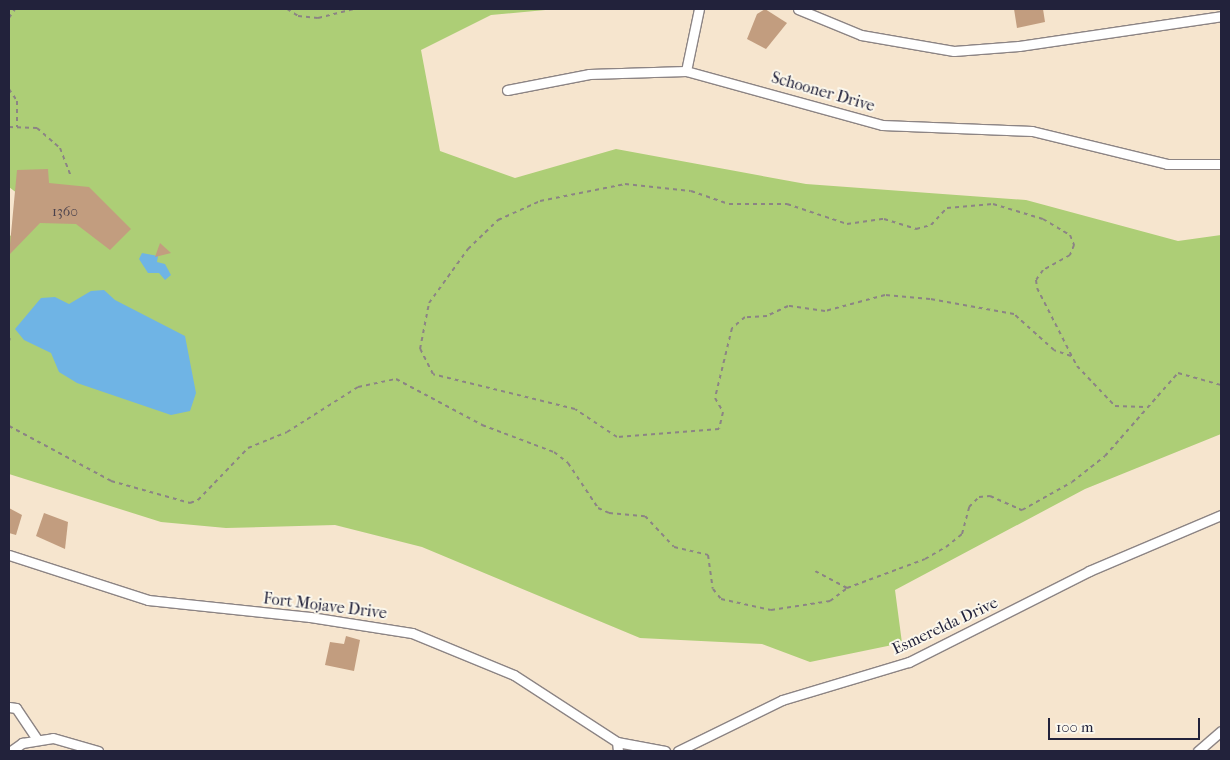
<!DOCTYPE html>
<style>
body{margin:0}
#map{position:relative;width:1230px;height:760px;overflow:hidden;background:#f6e5ce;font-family:"IM FELL French Canon",serif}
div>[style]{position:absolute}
.green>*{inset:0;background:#adce76}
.water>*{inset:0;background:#6fb4e5}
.building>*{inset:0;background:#c29d7f}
.path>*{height:2px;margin-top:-1px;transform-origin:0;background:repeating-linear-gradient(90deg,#8c8484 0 4px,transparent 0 8px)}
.roads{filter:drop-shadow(1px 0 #8c8484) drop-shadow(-1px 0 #8c8484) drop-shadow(0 1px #8c8484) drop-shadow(0 -1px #8c8484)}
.minor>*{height:9px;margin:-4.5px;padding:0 4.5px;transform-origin:4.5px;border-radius:4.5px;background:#fff}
span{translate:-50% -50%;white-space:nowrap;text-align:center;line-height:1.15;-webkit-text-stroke:4px #fbf7ec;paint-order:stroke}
.number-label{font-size:14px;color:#4a414c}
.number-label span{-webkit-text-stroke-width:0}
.street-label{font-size:16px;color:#22223b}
.frame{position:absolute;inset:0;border:10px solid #22223b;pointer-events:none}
.scale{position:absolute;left:1048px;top:718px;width:152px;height:22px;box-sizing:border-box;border:2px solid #22223b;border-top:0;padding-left:6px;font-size:15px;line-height:18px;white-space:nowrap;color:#22223b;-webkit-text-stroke:4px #fbf7ec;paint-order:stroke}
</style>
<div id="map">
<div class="green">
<div style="clip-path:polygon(9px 9px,556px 9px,491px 15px,421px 50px,440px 151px,515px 178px,616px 149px,806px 184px,1026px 200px,1178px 241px,1221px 235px,1221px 434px,1085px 489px,895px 590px,902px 643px,810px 662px,762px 644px,640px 638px,422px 547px,335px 525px,226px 528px,161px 522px,9px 474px,9px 237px,39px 210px,9px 187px)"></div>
</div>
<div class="water">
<div style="clip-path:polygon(142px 253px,158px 256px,157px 262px,165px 264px,171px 275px,165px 280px,159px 273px,148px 273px,139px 259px)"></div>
<div style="clip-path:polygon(104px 290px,115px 300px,185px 336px,196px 393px,190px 411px,171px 415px,77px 383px,59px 372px,51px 353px,24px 340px,15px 329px,41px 298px,55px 297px,69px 304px,91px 291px)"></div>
</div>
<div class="building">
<div style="clip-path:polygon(765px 9px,787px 23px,766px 49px,747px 39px,757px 14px)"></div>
<div style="clip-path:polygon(1014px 9px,1043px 9px,1045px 22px,1017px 28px)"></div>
<div style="clip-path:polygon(48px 169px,49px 183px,89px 187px,131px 229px,110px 250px,76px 224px,40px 223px,9px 255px,17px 170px)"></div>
<div style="clip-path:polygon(160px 243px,171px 253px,155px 257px)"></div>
<div style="clip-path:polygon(9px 508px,22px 515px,16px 535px,9px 533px)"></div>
<div style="clip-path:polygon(44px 513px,68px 522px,65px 549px,36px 536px)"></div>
<div style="clip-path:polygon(346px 636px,360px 640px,354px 671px,325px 665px,330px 642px,344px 644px)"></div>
</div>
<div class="path">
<div style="left:287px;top:9px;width:13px;rotate:32deg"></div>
<div style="left:298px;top:16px;width:20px;rotate:6deg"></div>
<div style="left:318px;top:18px;width:37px;rotate:-14deg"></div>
<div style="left:9px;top:18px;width:11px;rotate:-56deg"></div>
<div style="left:9px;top:89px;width:14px;rotate:56deg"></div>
<div style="left:17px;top:101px;width:26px;rotate:90deg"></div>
<div style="left:9px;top:127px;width:28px;rotate:2deg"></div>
<div style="left:37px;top:128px;width:30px;rotate:41deg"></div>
<div style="left:60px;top:148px;width:31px;rotate:69deg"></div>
<div style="left:9px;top:341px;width:3px;rotate:-72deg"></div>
<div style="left:1071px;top:356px;width:18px;rotate:-161deg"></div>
<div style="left:1054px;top:350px;width:54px;rotate:-138deg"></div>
<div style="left:1014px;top:314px;width:85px;rotate:-169.9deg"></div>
<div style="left:930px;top:299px;width:45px;rotate:-174.9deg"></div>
<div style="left:885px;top:295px;width:62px;rotate:165.1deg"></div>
<div style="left:825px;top:311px;width:37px;rotate:-172deg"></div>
<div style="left:788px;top:306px;width:23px;rotate:155deg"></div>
<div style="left:767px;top:316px;width:22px;rotate:177deg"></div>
<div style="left:745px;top:317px;width:17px;rotate:140deg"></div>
<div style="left:732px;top:328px;width:72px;rotate:103.7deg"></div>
<div style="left:715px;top:398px;width:16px;rotate:60deg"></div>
<div style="left:723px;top:412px;width:17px;rotate:103deg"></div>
<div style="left:719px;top:429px;width:102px;rotate:175.5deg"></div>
<div style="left:617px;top:437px;width:50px;rotate:-146.3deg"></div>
<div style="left:575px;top:409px;width:146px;rotate:-166.2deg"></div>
<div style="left:433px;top:374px;width:28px;rotate:-117deg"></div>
<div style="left:420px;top:349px;width:47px;rotate:-78.9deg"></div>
<div style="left:429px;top:303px;width:67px;rotate:-54.2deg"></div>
<div style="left:468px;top:249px;width:42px;rotate:-44deg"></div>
<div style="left:498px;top:220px;width:46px;rotate:-24.3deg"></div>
<div style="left:540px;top:201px;width:87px;rotate:-11.3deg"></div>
<div style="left:625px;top:184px;width:66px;rotate:6.1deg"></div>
<div style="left:691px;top:191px;width:40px;rotate:18.9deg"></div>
<div style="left:729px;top:204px;width:58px"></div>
<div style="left:787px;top:204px;width:63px;rotate:18.4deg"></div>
<div style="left:847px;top:224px;width:37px;rotate:-8deg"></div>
<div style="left:884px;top:219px;width:34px;rotate:17deg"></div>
<div style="left:916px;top:229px;width:16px;rotate:-15deg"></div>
<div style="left:931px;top:225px;width:23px;rotate:-47deg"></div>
<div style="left:947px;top:208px;width:46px;rotate:-5deg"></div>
<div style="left:993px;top:204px;width:52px;rotate:16.7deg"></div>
<div style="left:1043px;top:219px;width:31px;rotate:31deg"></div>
<div style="left:1070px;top:235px;width:11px;rotate:68deg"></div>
<div style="left:1074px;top:245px;width:11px;rotate:112deg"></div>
<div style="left:1070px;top:255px;width:31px;rotate:151deg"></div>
<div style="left:1043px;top:270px;width:12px;rotate:125deg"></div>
<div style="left:1036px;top:280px;width:8px;rotate:83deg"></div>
<div style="left:1037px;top:288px;width:88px;rotate:62.9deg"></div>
<div style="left:1077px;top:366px;width:55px;rotate:46.5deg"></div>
<div style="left:1115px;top:406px;width:30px;rotate:2deg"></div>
<div style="left:9px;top:426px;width:116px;rotate:28.3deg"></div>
<div style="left:111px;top:481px;width:82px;rotate:15.6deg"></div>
<div style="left:190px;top:503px;width:9px;rotate:-21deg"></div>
<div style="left:198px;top:500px;width:72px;rotate:-46.1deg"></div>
<div style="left:248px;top:448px;width:42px;rotate:-22.3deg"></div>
<div style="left:287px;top:432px;width:84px;rotate:-32.4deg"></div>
<div style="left:358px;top:387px;width:39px;rotate:-12deg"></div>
<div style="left:396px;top:379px;width:98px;rotate:28.1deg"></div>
<div style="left:482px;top:425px;width:77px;rotate:20.6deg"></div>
<div style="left:554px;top:452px;width:18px;rotate:38deg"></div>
<div style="left:568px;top:463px;width:54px;rotate:56.3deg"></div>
<div style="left:598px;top:508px;width:12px;rotate:24deg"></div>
<div style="left:609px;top:513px;width:36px;rotate:5deg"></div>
<div style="left:645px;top:516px;width:42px;rotate:46.9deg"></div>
<div style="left:674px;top:547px;width:35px;rotate:13deg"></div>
<div style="left:708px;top:555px;width:34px;rotate:82deg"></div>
<div style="left:713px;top:589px;width:13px;rotate:51deg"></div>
<div style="left:721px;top:599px;width:51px;rotate:12.4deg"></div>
<div style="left:771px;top:610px;width:60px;rotate:-8.7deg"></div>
<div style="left:830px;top:601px;width:21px;rotate:-37deg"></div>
<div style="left:847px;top:588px;width:36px;rotate:-152deg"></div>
<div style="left:847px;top:588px;width:83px;rotate:-20.4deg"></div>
<div style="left:925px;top:559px;width:24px;rotate:-30deg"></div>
<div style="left:946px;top:547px;width:21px;rotate:-39deg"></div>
<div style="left:962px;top:534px;width:28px;rotate:-75deg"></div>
<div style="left:969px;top:507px;width:14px;rotate:-45deg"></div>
<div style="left:979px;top:497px;width:11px;rotate:-5deg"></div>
<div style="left:990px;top:496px;width:35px;rotate:24deg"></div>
<div style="left:1022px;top:510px;width:57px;rotate:-29.2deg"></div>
<div style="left:1072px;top:482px;width:42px;rotate:-38.2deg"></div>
<div style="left:1105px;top:456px;width:111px;rotate:-48.7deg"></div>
<div style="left:1178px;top:373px;width:45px;rotate:15.6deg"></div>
</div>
<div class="roads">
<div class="minor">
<div style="left:798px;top:9px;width:68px;rotate:22.4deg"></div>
<div style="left:861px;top:35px;width:94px;rotate:9.8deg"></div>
<div style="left:954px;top:51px;width:65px;rotate:-4.4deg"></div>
<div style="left:1019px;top:46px;width:204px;rotate:-8.4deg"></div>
<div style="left:686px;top:71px;width:63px;rotate:-78.2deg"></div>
<div style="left:507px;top:90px;width:84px;rotate:-11deg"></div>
<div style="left:589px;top:74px;width:97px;rotate:-1.8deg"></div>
<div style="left:686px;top:71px;width:203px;rotate:15.4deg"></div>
<div style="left:882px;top:125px;width:150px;rotate:2.3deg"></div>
<div style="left:1032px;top:131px;width:139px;rotate:13.7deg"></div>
<div style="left:1167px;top:164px;width:54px"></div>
<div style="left:9px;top:555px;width:146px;rotate:17.9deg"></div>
<div style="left:148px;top:600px;width:163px;rotate:6deg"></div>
<div style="left:310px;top:617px;width:103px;rotate:8.9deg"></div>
<div style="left:412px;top:633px;width:110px;rotate:22.4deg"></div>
<div style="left:514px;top:675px;width:123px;rotate:33deg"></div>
<div style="left:9px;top:707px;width:7px;rotate:8deg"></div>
<div style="left:16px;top:708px;width:37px;rotate:56deg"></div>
<div style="left:11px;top:751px;width:14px;rotate:-36deg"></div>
<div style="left:22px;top:743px;width:31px;rotate:-9deg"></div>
<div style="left:53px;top:738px;width:47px;rotate:16.1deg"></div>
<div style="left:618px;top:751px;width:9px;rotate:-96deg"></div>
<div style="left:617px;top:742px;width:49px;rotate:10.6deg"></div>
<div style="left:678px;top:751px;width:116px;rotate:-26.1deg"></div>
<div style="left:782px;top:700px;width:133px;rotate:-16.7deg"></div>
<div style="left:909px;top:662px;width:202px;rotate:-26.8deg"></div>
<div style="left:1089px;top:571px;width:143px;rotate:-23deg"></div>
<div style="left:1198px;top:751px;width:30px;rotate:-41deg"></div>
</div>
</div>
<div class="number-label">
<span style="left:65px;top:212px">1360</span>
</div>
<div class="street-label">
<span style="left:823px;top:92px;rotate:16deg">Schooner Drive</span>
<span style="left:325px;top:606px;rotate:7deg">Fort Mojave Drive</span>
<span style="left:945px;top:626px;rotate:-25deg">Esmerelda Drive</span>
</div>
<div class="frame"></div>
<div class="scale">100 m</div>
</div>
